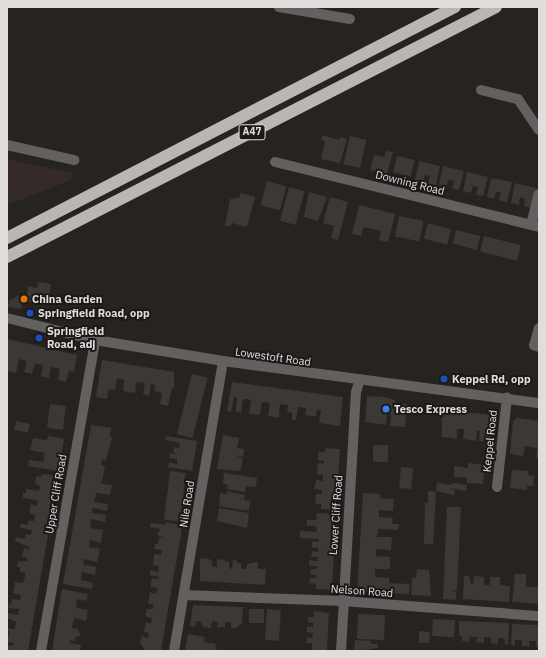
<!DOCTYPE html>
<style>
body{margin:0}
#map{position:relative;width:546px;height:658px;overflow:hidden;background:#262321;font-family:"IBM Plex Sans",sans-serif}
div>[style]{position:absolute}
.built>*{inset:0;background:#342b28}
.building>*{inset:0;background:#3c3836;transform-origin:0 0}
.minor>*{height:10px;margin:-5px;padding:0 5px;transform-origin:5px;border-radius:5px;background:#626160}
.highway>*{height:12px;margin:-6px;padding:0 6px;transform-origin:6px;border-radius:6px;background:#bab6b3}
.dots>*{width:11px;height:11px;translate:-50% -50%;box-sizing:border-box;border:2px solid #1d1918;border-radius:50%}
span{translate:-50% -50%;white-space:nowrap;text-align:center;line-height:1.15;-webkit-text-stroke:4px #1d1918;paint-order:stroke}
.shield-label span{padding:1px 3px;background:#1d1918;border:1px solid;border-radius:3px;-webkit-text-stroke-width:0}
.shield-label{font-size:10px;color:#e0dddc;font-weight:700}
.street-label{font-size:11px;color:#e0dddc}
.poi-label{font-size:11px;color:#e0dddc;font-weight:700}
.left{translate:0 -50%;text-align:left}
.frame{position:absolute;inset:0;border:8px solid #e0dddc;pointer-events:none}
</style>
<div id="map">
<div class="built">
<div style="clip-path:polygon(7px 159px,72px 173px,71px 180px,7px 205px)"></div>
</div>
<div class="building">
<div style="clip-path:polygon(323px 135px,339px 140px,340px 137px,347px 139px,340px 163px,321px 159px,325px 141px,321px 140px)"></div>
<div style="left:350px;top:136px;width:17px;height:29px;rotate:13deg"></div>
<div style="clip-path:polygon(386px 151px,393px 152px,387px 174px,370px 170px,374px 155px,384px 157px)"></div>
<div style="left:397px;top:156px;width:18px;height:17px;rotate:13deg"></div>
<div style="clip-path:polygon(419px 161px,440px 166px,436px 185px,428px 184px,430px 176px,425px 175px,423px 182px,415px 180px)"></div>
<div style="clip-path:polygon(443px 166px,464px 171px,459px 190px,452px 188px,454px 181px,448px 180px,447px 187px,439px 185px)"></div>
<div style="clip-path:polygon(467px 172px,488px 177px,483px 196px,476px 195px,478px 187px,473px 186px,471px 193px,463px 191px)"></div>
<div style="clip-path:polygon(491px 178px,512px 182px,507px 202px,499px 200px,501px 193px,498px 192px,496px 192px,494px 199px,487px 197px)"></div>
<div style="left:267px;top:181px;width:20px;height:25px;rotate:15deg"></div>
<div style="clip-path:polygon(515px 183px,536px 188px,531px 208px,524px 206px,525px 199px,520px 197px,519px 205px,511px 203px)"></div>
<div style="left:289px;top:187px;width:16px;height:35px;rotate:15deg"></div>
<div style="clip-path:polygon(309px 192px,327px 197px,318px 221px,304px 217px)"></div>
<div style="clip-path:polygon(241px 193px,255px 197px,247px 227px,232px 223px,231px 226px,225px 226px,230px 199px,239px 198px)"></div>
<div style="clip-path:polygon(330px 197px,348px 202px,338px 240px,331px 238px,334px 226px,323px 223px)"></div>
<div style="clip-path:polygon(359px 205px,395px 214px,388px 242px,379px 240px,381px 231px,364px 227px,361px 236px,352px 234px)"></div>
<div style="left:399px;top:216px;width:25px;height:21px;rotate:11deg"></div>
<div style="left:428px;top:223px;width:24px;height:16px;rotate:15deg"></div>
<div style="left:456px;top:230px;width:25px;height:14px;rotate:14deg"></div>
<div style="left:484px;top:236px;width:38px;height:16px;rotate:14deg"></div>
<div style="clip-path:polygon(38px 282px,51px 284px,48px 305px,22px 301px,21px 309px,8px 307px,9px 301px,17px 296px,27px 294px,28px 286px,37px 288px)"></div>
<div style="clip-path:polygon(7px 339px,77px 355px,74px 372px,69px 371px,66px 382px,58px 380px,60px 369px,51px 367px,49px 378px,41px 376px,43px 365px,35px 363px,32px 374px,24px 372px,27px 361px,19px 359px,16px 373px,7px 371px)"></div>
<div style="clip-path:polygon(102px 360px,174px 372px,174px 388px,172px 388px,168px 406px,160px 404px,162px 393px,154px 391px,155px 385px,151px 384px,149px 396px,143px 394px,145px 383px,136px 382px,135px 393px,123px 391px,124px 380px,120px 379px,117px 379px,115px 390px,109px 389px,107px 399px,96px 397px)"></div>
<div style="left:192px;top:374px;width:16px;height:62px;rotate:14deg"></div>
<div style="clip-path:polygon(232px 382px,343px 397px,340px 426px,319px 423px,321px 410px,317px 410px,316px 416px,311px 416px,305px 415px,306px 408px,298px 407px,296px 420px,292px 420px,292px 413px,287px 412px,288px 405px,280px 404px,279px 418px,268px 416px,270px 403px,266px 402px,262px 402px,260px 415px,249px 414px,251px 400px,247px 399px,243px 399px,241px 413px,236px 412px,237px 398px,234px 397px,231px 412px,227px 411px)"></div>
<div style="clip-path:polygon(367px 396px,384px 397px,395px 400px,394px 403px,407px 404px,405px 427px,390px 426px,391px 414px,387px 414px,386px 425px,365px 422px)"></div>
<div style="left:50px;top:404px;width:16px;height:24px;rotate:7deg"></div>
<div style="clip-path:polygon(442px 410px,493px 415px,490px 442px,479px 441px,480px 431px,477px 431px,476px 441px,463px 439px,464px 429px,457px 429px,457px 439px,442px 437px)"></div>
<div style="clip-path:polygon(517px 418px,539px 421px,539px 458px,536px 457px,537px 448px,525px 446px,523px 456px,510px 454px,513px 421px)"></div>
<div style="left:16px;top:421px;width:14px;height:9px;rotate:12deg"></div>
<div style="clip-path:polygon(91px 425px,112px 428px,109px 435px,112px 438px,106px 460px,102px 460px,101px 465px,105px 466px,102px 482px,98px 483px,112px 485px,110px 495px,96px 493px,94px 502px,108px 504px,107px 511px,93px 508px,92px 513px,106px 515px,105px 522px,91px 519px,90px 528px,103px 530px,101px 543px,90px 540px,89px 547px,100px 549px,97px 562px,84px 559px,83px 565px,96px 567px,95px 575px,82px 572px,81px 580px,93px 583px,92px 589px,63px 584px)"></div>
<div style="clip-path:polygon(223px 435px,239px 438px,237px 448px,244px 449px,243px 457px,236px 456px,243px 459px,240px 471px,217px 469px)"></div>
<div style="clip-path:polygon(48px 436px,64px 439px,59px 471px,28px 466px,29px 460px,43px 462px,45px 453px,30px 450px,33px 438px,47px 440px)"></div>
<div style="clip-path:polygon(166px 436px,197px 441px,192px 471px,168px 467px,169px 462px,177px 464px,177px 459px,169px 458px,170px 453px,178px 455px,173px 452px,174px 447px,179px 448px,180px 443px,165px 440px)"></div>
<div style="left:373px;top:445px;width:15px;height:17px"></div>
<div style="clip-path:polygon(325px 448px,340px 449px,336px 510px,321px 509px,321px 504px,315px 504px,316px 494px,322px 494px,322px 490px,314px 489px,316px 480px,323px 481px,323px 475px,317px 475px,318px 463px,324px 464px,324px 461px,318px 460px,318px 452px,325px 452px)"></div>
<div style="clip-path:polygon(468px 463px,485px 465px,483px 484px,467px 483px,467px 478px,454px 477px,454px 466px,468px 468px)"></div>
<div style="left:401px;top:467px;width:12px;height:21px;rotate:5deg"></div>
<div style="clip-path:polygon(512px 470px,529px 471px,528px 475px,534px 476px,533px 486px,527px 486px,527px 490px,510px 488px)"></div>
<div style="left:170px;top:471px;width:16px;height:49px;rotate:7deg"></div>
<div style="clip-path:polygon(224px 473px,257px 478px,256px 487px,246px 486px,245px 492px,227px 489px,228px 485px,223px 484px)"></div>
<div style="clip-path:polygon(42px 474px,58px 476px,28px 651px,7px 651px,7px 645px,13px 646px,13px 643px,7px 642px,9px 632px,7px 628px,15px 629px,16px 622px,7px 618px,7px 613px,18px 615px,19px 609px,8px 608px,9px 604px,11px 604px,12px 599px,20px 600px,21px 595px,13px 593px,15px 582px,23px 583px,25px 576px,25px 573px,20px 572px,20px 567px,17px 567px,18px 562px,27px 561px,27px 558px,22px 557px,24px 548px,29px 550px,29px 547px,15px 541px,16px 537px,25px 539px,26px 534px,31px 535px,32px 530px,20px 528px,21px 524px,28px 525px,28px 521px,34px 521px,35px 515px,30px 514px,30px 510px,31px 504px,37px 506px,37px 500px,23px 498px,23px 493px,26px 493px,26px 489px,39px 491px,40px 486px,35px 484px,36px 476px,41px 477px)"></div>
<div style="clip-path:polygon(437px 483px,451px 485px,452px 483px,467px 485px,466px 491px,451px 488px,455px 491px,454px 495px,436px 491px)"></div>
<div style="clip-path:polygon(227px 491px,245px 495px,244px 500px,250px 501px,249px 511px,219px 506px,220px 493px,227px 494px)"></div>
<div style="clip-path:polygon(428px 491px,436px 492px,433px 544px,424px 544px,425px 503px,428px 503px)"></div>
<div style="clip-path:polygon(363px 493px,380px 494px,380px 498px,394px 499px,393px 511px,379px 510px,379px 517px,393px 518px,392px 524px,399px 524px,398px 530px,378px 529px,377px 537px,392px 537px,391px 550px,376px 549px,376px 556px,390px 557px,390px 569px,375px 569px,375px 577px,389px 578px,389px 583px,410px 584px,409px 594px,357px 592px)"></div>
<div style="clip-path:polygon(447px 507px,461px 507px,457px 590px,451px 590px,456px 592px,456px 600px,443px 599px)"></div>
<div style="clip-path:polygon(219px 508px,249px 513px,247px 528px,217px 521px)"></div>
<div style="clip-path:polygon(317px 513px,336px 514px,332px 590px,316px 589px,316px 584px,309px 583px,310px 578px,316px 578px,317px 575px,310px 574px,311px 569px,317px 569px,317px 566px,309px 566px,309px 560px,318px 561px,318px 557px,311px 557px,312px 551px,318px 552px,318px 548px,312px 548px,312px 541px,319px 542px,319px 539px,300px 538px,300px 531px,317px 532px,316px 526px,307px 526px,307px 520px,316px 520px)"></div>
<div style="clip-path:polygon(166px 522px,182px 525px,181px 534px,161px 651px,146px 651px,140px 643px,141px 636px,148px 638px,149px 633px,144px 632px,146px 622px,151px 624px,152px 618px,146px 617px,146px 613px,147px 609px,153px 609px,154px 605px,148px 604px,150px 592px,156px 594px,157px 588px,151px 587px,151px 583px,152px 578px,158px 579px,159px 577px,150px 575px,150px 570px,158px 572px,159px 566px,153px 565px,154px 554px,161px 555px,162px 550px,154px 549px,155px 544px,158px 544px,159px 538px,164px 538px,157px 535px,160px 529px,150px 527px,151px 523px,166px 525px)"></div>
<div style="clip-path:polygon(200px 558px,209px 559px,212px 561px,212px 566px,217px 567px,217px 559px,223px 560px,229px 562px,229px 568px,232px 569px,233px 560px,237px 561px,237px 563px,241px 563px,241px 569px,246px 569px,247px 564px,258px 562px,258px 569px,266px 569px,265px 585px,200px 581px)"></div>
<div style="clip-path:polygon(417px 569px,429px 570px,431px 596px,411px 595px,412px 578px,416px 578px)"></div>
<div style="clip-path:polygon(515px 574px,526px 574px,526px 587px,539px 587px,539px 604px,512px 602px)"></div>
<div style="clip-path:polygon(464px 576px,469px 576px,471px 584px,473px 584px,474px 576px,484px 577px,484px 584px,487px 585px,490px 585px,490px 577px,500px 577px,500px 585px,510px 586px,509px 602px,463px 599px)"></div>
<div style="clip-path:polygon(62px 589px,88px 594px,87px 601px,77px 599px,76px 608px,88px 610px,86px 621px,74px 618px,72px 628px,78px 629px,81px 636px,77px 636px,74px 641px,70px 640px,70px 643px,81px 645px,80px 651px,52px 651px)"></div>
<div style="clip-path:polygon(193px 605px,243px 607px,242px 623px,236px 628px,231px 628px,231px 622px,225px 622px,225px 627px,217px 627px,218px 622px,212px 621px,211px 628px,203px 627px,201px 621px,196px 621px,195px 627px,190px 626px)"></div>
<div style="left:249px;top:609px;width:15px;height:14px"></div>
<div style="left:267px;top:609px;width:14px;height:31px;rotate:4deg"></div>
<div style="clip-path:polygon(314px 611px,329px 613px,327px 651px,312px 651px,312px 643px,306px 643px,307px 638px,312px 638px,313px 633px,307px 632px,307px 627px,313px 627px,313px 623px,308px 622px,308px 617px,314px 617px)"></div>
<div style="left:358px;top:614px;width:27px;height:25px;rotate:2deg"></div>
<div style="left:433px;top:619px;width:22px;height:17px;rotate:3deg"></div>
<div style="clip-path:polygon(459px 621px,509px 623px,508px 645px,505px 644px,505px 639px,498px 638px,498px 644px,491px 643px,491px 638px,487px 637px,484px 637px,484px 643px,476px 642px,477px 637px,473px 637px,470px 636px,469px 642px,462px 641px,462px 636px,459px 636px)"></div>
<div style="clip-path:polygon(512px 624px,539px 625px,539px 647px,536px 647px,536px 641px,529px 641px,529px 646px,522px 646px,522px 640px,515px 640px,515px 645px,511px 645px)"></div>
<div style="clip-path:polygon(419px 631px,430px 632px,429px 643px,419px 643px)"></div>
<div style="clip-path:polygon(188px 634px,205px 637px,204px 642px,216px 644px,215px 649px,223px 651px,185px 651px)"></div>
<div style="clip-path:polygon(355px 640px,371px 641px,371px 644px,378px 644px,378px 648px,354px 651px)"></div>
</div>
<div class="minor">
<div style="left:279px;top:7px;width:72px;rotate:9.6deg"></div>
<div style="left:481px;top:90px;width:38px;rotate:14deg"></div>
<div style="left:518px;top:99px;width:37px;rotate:56deg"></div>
<div style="left:7px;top:145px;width:69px;rotate:12.6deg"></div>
<div style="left:275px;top:162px;width:272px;rotate:13.8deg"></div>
<div style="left:531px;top:225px;width:32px;rotate:-76deg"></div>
<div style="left:7px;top:318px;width:91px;rotate:14deg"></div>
<div style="left:95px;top:340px;width:130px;rotate:9.3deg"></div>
<div style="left:223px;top:361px;width:319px;rotate:7.6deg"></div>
<div style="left:539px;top:328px;width:18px;rotate:106deg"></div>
<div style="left:534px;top:345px;width:5px;rotate:22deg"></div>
<div style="left:497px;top:487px;width:90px;rotate:-83.6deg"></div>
<div style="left:184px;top:595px;width:159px;rotate:2.2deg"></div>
<div style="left:343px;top:601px;width:197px;rotate:4.4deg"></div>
<div style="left:41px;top:651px;width:316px;rotate:-80.1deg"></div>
<div style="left:174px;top:651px;width:294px;rotate:-80.4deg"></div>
<div style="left:341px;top:651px;width:259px;rotate:-86.7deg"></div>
<div style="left:356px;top:392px;width:13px;rotate:-72deg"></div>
</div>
<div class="highway">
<div style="left:7px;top:238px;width:504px;rotate:-27.28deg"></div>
<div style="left:7px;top:257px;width:549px;rotate:-27.08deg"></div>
</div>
<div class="dots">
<div style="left:24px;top:299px;background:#e8710a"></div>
<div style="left:30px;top:313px;background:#1a4fb4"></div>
<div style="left:39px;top:338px;background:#1a4fb4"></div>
<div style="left:444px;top:379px;background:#1a4fb4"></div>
<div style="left:386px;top:409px;background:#3f7fe0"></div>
</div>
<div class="shield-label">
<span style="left:252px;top:132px">A47</span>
</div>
<div class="street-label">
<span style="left:410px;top:183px;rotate:14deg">Downing Road</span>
<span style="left:273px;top:357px;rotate:8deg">Lowestoft Road</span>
<span style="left:490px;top:441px;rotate:-84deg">Keppel Road</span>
<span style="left:56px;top:494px;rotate:-80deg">Upper Cliff Road</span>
<span style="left:187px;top:504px;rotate:-81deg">Nile Road</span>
<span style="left:336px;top:515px;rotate:-86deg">Lower Cliff Road</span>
<span style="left:362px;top:591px;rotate:4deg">Nelson Road</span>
</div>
<div class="poi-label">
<span class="left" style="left:32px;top:299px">China Garden</span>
<span class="left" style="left:38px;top:313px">Springfield Road, opp</span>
<span class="left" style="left:47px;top:338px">Springfield<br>Road, adj</span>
<span class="left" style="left:452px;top:379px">Keppel Rd, opp</span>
<span class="left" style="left:394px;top:409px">Tesco Express</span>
</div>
<div class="frame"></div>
</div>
